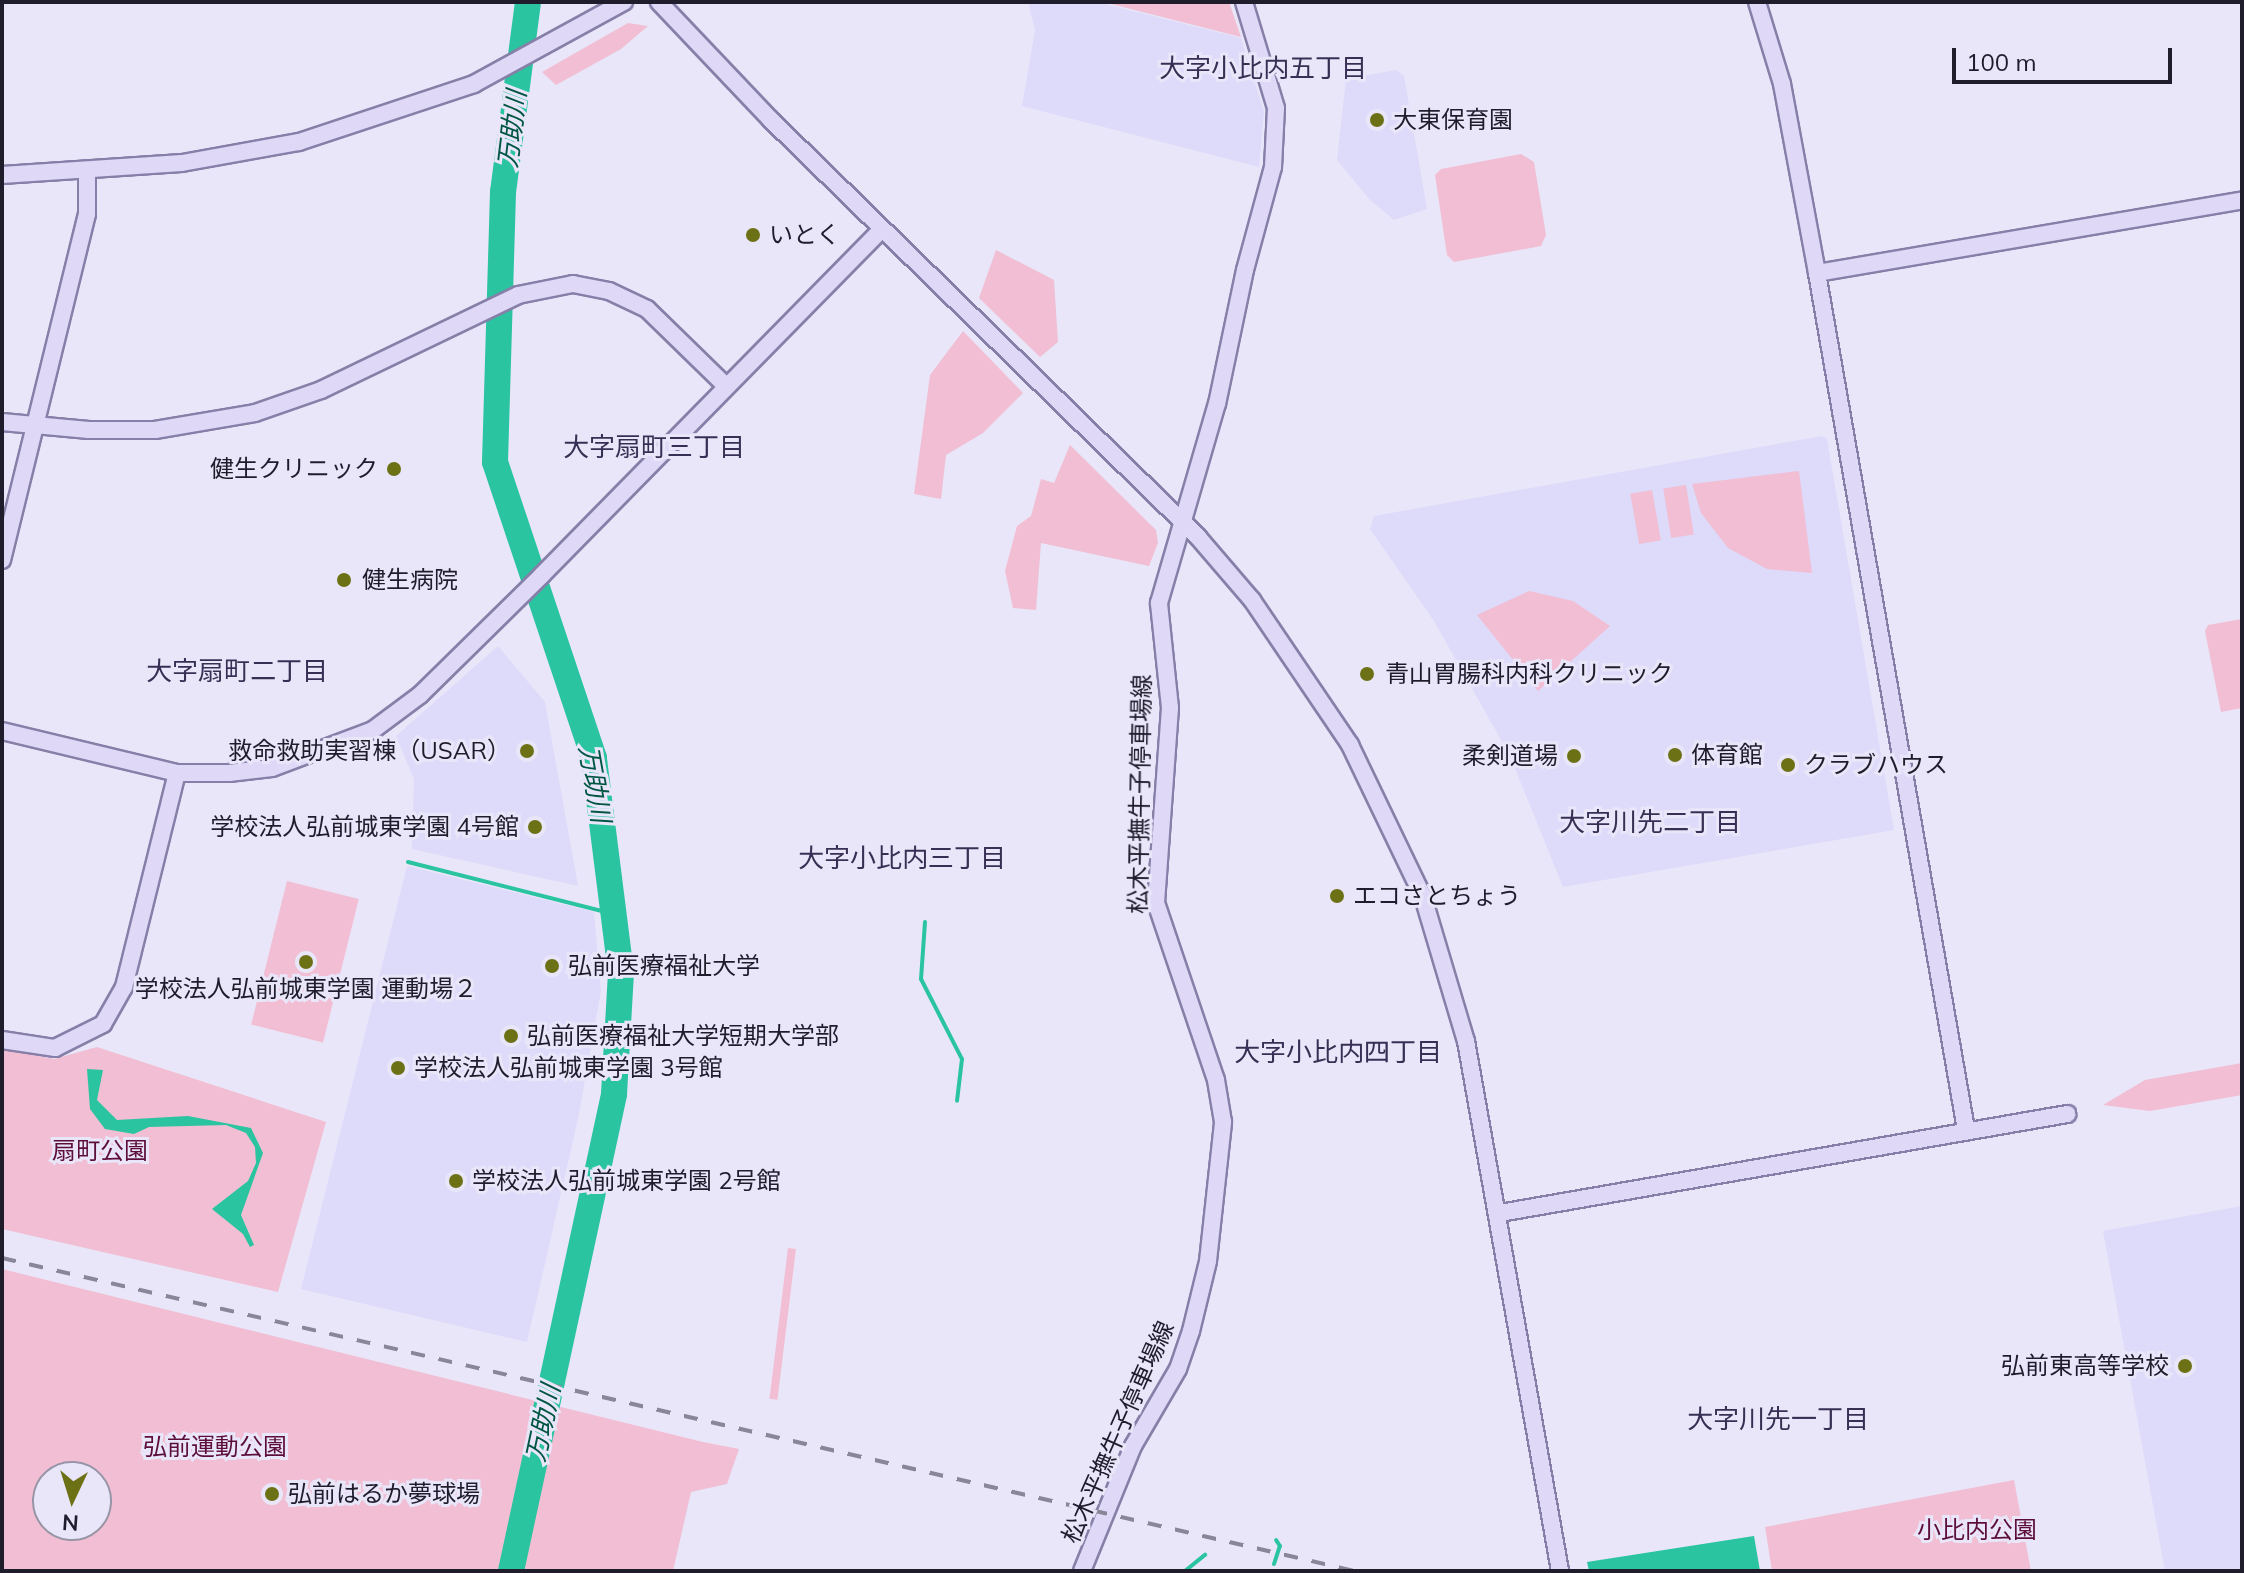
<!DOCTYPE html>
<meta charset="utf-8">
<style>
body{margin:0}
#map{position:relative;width:2244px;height:1573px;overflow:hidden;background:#e9e6f9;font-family:Mulish,"Noto Sans JP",sans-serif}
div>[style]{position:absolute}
.built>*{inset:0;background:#dedafa}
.green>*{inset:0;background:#f1bed3;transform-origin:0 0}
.water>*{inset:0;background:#2ac4a0}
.stream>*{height:4px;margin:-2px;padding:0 2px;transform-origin:2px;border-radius:2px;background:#2ac4a0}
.river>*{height:26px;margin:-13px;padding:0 13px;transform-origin:13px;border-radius:13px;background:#2ac4a0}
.roads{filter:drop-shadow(2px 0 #8680a9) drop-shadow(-2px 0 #8680a9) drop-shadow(0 2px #8680a9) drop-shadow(0 -2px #8680a9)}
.secondary>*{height:16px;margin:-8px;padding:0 8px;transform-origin:8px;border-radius:8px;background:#dfd9f7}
.rail>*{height:4px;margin-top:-2px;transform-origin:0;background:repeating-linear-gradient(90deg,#898697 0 14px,transparent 0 28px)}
.dots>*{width:22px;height:22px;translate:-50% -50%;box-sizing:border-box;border:4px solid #e9e6f9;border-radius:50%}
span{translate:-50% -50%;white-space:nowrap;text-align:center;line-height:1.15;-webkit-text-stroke:6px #e9e6f9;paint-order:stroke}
.poi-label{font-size:24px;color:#1f1c2c}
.left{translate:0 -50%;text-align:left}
.right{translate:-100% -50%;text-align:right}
.street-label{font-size:24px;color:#1f1c2c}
.park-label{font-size:24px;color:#5c0d39}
.neighbourhood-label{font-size:26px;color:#383054}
.water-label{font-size:26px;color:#005543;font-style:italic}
.frame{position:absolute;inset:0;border:4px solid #1f1c2c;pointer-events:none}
.north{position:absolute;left:32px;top:1461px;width:80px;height:80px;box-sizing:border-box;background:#e9e6f9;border:2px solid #9895a7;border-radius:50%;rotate:184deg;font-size:22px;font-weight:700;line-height:32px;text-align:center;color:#1f1c2c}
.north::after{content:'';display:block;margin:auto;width:28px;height:36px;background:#6d7116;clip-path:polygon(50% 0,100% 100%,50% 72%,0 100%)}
.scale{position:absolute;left:1952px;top:48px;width:220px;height:36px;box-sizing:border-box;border:4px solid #1f1c2c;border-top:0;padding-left:10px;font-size:24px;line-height:28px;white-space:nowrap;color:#1f1c2c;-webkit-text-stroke:6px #e9e6f9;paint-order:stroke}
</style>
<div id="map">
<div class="built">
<div style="clip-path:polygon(1028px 2px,1097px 2px,1241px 38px,1264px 112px,1259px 167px,1022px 106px,1035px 30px)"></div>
<div style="clip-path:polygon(1396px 70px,1404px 76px,1427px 209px,1394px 220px,1370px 200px,1337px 160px,1346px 79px)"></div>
<div style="clip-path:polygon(1822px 436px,1827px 439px,1894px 830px,1563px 887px,1510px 756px,1434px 621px,1370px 529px,1374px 516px)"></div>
<div style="clip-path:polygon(498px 646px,545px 702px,578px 886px,412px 849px,414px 779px,396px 736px)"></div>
<div style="clip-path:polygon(407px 866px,594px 912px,601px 991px,578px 1119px,527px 1342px,301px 1289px)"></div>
<div style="clip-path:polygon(2242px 1206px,2242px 1571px,2165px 1571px,2103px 1231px)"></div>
</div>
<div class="green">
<div style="clip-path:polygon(1103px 2px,1229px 2px,1241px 37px)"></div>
<div style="clip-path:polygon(628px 23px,648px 26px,621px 49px,556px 85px,542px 72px)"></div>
<div style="clip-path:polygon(1521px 154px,1534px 162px,1546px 235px,1541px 246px,1454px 262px,1447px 255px,1435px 175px,1441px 169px)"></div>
<div style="clip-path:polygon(996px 250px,1054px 280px,1058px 342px,1040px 357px,979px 298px)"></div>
<div style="clip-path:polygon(963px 331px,1023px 393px,983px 433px,946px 455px,941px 499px,914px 494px,930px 375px)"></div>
<div style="clip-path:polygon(1070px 445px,1156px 530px,1158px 543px,1149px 566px,1041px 543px,1036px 610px,1013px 608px,1005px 571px,1017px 526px,1031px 516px,1041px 479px,1054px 483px)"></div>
<div style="clip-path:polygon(1799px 471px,1812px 573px,1767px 569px,1728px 548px,1701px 513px,1692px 484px)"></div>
<div style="left:1686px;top:485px;width:50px;height:23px;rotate:81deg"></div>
<div style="left:1652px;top:490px;width:51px;height:22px;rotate:80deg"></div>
<div style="clip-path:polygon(1529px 591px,1573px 601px,1610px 626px,1538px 691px,1477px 615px)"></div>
<div style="clip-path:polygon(2242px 619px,2242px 708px,2221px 712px,2205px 631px,2208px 625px)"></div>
<div style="left:287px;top:881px;width:74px;height:148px;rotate:14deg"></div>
<div style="clip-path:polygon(97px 1047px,326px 1122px,278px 1292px,2px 1229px,2px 1049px,54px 1059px)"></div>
<div style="clip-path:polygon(2242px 1063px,2242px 1095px,2150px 1111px,2103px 1105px,2145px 1080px)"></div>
<div style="left:788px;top:1248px;width:8px;height:152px;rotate:7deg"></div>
<div style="clip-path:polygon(evenodd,2px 1269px,703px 1442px,739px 1449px,727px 1484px,691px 1492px,673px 1571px,2px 1571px,2px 1269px,48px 1477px,96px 1477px,96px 1525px,48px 1525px,48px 1477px)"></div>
<div style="clip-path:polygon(2014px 1480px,2031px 1571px,1772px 1571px,1765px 1527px)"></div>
</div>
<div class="water">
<div style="clip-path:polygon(87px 1069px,103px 1070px,97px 1100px,117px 1120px,188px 1116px,251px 1128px,263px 1153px,241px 1215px,254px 1245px,250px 1247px,243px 1234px,212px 1209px,248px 1181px,256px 1163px,255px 1147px,246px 1133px,226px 1125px,149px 1127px,134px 1134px,105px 1129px,90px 1109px)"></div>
<div style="clip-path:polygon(1754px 1536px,1760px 1571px,1589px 1571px,1587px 1562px)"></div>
</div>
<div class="stream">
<div style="left:408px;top:862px;width:207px;rotate:14.2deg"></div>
<div style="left:925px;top:922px;width:57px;rotate:94deg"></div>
<div style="left:921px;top:979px;width:90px;rotate:62.9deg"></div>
<div style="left:962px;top:1059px;width:42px;rotate:96.8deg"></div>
<div style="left:1274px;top:1564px;width:19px;rotate:-72deg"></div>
<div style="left:1280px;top:1546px;width:7px;rotate:-124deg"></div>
<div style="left:1185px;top:1571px;width:26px;rotate:-39deg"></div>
</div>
<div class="river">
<div style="left:511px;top:1571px;width:488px;rotate:-77.8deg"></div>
<div style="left:614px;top:1094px;width:121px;rotate:-86.7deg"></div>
<div style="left:621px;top:973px;width:217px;rotate:-97.2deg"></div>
<div style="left:594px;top:758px;width:312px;rotate:-108.5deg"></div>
<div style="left:495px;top:462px;width:270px;rotate:-88.3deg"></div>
<div style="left:503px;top:192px;width:192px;rotate:-82.5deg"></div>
</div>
<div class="roads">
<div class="secondary">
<div style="left:659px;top:2px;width:163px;rotate:46.5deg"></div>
<div style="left:771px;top:120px;width:597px;rotate:44.32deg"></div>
<div style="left:1198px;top:537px;width:83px;rotate:49.4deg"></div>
<div style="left:1252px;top:600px;width:175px;rotate:55.9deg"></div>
<div style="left:1350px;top:745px;width:169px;rotate:64.3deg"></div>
<div style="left:1423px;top:897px;width:150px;rotate:73.4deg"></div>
<div style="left:1466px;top:1041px;width:538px;rotate:79.94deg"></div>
<div style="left:1757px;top:2px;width:86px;rotate:73deg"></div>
<div style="left:1782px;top:84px;width:192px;rotate:79.5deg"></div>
<div style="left:1817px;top:273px;width:869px;rotate:80.13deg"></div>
<div style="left:2px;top:175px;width:180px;rotate:-3.8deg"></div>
<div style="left:182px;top:163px;width:119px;rotate:-10.2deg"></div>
<div style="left:299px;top:142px;width:184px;rotate:-18.3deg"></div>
<div style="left:474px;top:84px;width:171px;rotate:-28.7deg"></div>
<div style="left:1817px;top:273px;width:431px;rotate:-9.7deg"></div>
<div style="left:2px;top:422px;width:87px;rotate:5.3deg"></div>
<div style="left:89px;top:430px;width:66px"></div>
<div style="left:155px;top:430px;width:101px;rotate:-9.6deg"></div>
<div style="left:255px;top:413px;width:70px;rotate:-19.2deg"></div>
<div style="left:321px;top:390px;width:219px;rotate:-25.7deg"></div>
<div style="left:518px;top:295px;width:56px;rotate:-11.3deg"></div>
<div style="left:573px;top:284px;width:37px;rotate:11deg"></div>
<div style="left:609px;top:291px;width:42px;rotate:25.3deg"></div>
<div style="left:647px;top:309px;width:110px;rotate:44.3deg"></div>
<div style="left:2px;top:560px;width:356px;rotate:-76.2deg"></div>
<div style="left:87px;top:214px;width:44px;rotate:-90deg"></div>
<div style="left:2px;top:731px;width:180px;rotate:13.5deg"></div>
<div style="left:177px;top:773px;width:52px"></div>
<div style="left:229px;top:773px;width:43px;rotate:-6.6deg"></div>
<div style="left:272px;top:768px;width:108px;rotate:-20.6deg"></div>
<div style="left:373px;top:730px;width:59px;rotate:-36.7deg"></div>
<div style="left:420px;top:695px;width:171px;rotate:-44.5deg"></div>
<div style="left:542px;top:575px;width:485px;rotate:-45.5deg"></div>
<div style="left:2px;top:1040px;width:54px;rotate:8.6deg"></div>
<div style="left:55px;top:1048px;width:54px;rotate:-26.6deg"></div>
<div style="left:103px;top:1024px;width:43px;rotate:-60.4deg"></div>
<div style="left:124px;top:987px;width:220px;rotate:-76.1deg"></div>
<div style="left:1500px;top:1213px;width:576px;rotate:-9.9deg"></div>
<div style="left:1082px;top:1571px;width:135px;rotate:-67.8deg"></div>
<div style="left:1133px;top:1446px;width:89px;rotate:-59.7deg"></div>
<div style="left:1178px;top:1369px;width:40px;rotate:-71.1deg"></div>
<div style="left:1191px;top:1331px;width:72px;rotate:-76.3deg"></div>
<div style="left:1208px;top:1261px;width:140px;rotate:-83.8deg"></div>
<div style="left:1223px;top:1122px;width:43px;rotate:-99.5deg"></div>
<div style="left:1216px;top:1080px;width:187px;rotate:-108.7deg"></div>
<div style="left:1156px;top:903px;width:196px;rotate:-85.9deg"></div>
<div style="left:1170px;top:708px;width:106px;rotate:-96deg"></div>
<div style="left:1159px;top:603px;width:207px;rotate:-73.8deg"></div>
<div style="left:1217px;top:404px;width:137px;rotate:-78.2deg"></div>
<div style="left:1245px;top:270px;width:107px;rotate:-74.8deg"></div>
<div style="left:1273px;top:167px;width:59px;rotate:-87.1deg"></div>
<div style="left:1276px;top:108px;width:111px;rotate:-106.8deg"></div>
</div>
</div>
<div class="rail">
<div style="left:2px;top:1258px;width:1389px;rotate:13.03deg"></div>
</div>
<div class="dots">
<div style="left:1377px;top:120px;background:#6d7116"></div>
<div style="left:753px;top:235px;background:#6d7116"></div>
<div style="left:394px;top:469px;background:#6d7116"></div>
<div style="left:344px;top:580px;background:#6d7116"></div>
<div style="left:1367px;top:674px;background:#6d7116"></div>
<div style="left:527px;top:751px;background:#6d7116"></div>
<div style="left:1675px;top:755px;background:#6d7116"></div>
<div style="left:1574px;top:756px;background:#6d7116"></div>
<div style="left:1788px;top:765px;background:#6d7116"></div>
<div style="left:535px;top:827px;background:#6d7116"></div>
<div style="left:1337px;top:896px;background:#6d7116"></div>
<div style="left:306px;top:962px;background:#6d7116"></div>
<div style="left:552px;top:966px;background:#6d7116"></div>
<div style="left:511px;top:1036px;background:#6d7116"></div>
<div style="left:398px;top:1068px;background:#6d7116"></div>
<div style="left:456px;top:1181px;background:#6d7116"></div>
<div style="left:2185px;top:1366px;background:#6d7116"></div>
<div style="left:272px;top:1494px;background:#6d7116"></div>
</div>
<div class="poi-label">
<span class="left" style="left:1393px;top:120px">大東保育園</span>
<span class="left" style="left:769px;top:235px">いとく</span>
<span class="right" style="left:378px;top:469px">健生クリニック</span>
<span class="left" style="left:362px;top:580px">健生病院</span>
<span class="left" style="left:1385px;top:674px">青山胃腸科内科クリニック</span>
<span class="right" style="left:511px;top:751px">救命救助実習棟（USAR）</span>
<span class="left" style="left:1691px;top:755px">体育館</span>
<span class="right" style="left:1558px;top:756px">柔剣道場</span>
<span class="left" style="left:1804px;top:765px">クラブハウス</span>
<span class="right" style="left:519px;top:827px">学校法人弘前城東学園 4号館</span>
<span class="left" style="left:1353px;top:896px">エコさとちょう</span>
<span class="left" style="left:568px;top:966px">弘前医療福祉大学</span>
<span style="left:306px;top:989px">学校法人弘前城東学園 運動場２</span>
<span class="left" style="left:527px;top:1036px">弘前医療福祉大学短期大学部</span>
<span class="left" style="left:414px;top:1068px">学校法人弘前城東学園 3号館</span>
<span class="left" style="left:472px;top:1181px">学校法人弘前城東学園 2号館</span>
<span class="right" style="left:2169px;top:1366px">弘前東高等学校</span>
<span class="left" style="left:288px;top:1494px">弘前はるか夢球場</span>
</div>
<div class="street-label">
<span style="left:1140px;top:794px;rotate:-89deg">松木平撫牛子停車場線</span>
<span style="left:1118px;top:1432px;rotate:-66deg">松木平撫牛子停車場線</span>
</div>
<div class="park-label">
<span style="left:100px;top:1151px">扇町公園</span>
<span style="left:215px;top:1447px">弘前運動公園</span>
<span style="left:1977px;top:1530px">小比内公園</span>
</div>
<div class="neighbourhood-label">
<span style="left:1263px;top:68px">大字小比内五丁目</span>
<span style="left:654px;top:447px">大字扇町三丁目</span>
<span style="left:237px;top:671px">大字扇町二丁目</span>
<span style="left:1650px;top:822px">大字川先二丁目</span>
<span style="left:902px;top:858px">大字小比内三丁目</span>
<span style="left:1338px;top:1052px">大字小比内四丁目</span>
<span style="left:1778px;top:1419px">大字川先一丁目</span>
</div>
<div class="water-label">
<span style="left:512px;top:129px;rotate:-83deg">万助川</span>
<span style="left:595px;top:784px;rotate:80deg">万助川</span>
<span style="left:543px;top:1423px;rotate:-78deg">万助川</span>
</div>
<div class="frame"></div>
<div class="north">N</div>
<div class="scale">100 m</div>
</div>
